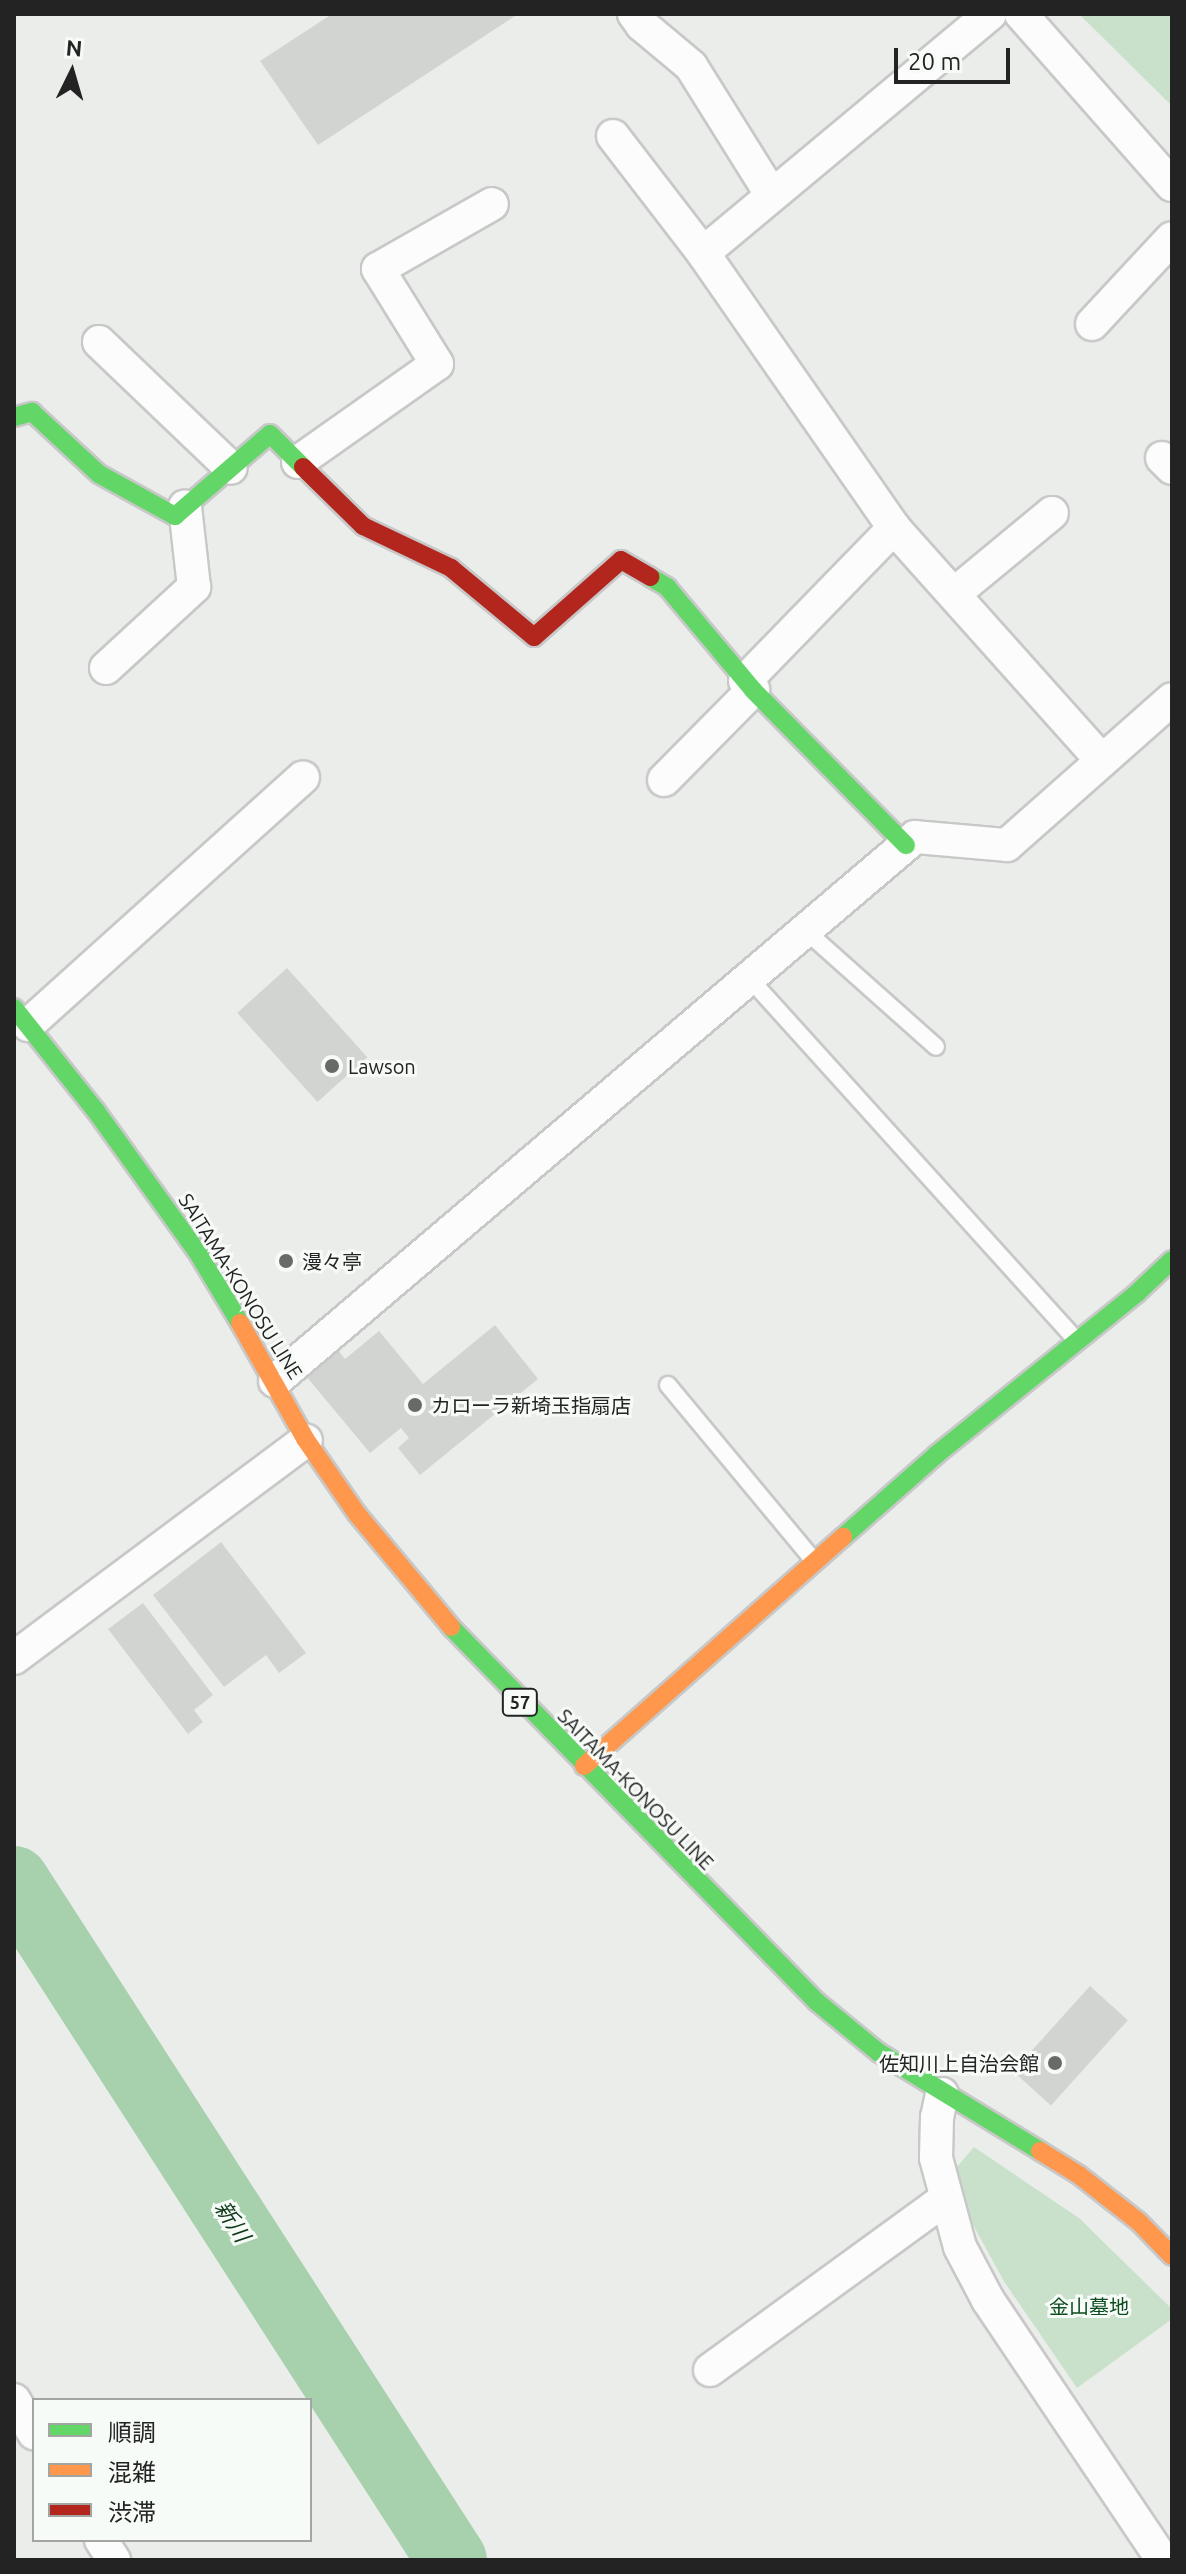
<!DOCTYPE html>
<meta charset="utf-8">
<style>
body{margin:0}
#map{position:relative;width:1186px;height:2574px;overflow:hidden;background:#ebedeb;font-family:Ubuntu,"Noto Sans JP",sans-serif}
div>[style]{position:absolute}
.green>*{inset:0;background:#c9e1cb}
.river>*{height:70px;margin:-35px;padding:0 35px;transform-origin:35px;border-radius:35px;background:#a7d0ac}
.building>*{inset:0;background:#d2d4d2;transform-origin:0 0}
.roads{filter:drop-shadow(2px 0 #c7c8c7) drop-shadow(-2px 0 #c7c8c7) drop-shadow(0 2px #c7c8c7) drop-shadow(0 -2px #c7c8c7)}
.lane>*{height:16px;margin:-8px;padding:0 8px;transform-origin:8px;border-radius:8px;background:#fcfcfc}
.street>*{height:32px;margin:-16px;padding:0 16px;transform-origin:16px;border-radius:16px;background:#fcfcfc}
.fast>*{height:18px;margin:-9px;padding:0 9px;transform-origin:9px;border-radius:9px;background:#63d668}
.slow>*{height:18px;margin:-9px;padding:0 9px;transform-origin:9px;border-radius:9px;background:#ff974d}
.jam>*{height:18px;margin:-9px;padding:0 9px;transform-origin:9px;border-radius:9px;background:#b3261e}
.dots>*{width:22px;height:22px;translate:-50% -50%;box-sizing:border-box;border:4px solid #f7fbf8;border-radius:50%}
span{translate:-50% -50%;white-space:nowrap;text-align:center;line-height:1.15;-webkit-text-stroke:6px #f7fbf8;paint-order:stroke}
.shield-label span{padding:2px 6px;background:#f7fbf8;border:2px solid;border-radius:6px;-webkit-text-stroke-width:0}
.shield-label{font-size:18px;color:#222322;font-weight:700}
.poi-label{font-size:20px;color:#222322}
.left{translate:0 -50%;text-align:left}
.right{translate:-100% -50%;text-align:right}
.street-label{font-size:20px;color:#222322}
.park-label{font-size:20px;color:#0d4c1e}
.water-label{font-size:22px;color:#0e3817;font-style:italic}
.frame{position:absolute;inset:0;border:16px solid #222322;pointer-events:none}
.legend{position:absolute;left:32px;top:2398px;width:280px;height:144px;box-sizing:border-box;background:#f7fbf8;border:2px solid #a2a5a2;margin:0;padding:10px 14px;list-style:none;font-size:24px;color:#222322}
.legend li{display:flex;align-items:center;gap:16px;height:40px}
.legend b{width:40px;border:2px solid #a2a5a2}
.north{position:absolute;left:32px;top:32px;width:80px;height:80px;-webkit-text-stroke:6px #f7fbf8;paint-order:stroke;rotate:5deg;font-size:22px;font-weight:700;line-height:32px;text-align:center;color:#222322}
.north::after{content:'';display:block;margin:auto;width:28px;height:36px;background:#222322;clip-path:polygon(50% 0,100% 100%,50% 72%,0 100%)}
.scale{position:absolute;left:894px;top:48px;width:116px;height:36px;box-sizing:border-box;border:4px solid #222322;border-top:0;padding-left:10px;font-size:24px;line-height:28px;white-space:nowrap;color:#222322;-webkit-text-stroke:6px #f7fbf8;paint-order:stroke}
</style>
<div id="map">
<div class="green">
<div style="clip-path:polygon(1079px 14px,1172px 14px,1172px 106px)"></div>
<div style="clip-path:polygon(974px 2147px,1079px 2218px,1172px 2309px,1172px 2319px,1077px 2388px,1005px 2283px,967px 2214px,956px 2168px)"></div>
</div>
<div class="river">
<div style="left:14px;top:1881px;width:808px;rotate:57.18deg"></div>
</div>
<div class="building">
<div style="clip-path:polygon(332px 14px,518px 14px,318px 145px,260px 61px)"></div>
<div style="left:287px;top:968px;width:120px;height:67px;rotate:48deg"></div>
<div style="clip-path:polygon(495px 1325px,538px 1379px,420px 1475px,398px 1448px,409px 1438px,401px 1428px,370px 1453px,306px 1376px,338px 1350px,345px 1359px,379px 1331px,423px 1384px)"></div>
<div style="clip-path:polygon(221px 1542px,306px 1653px,279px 1673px,266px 1655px,224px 1687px,153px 1595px)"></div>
<div style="clip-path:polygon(143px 1603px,213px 1695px,194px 1710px,203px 1722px,188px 1734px,108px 1629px)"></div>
<div style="left:1090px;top:1986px;width:51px;height:115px;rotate:42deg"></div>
</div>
<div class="roads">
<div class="lane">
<div style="left:806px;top:931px;width:174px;rotate:41.7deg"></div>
<div style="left:750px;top:979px;width:486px;rotate:47.9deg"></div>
<div style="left:668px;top:1385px;width:229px;rotate:50.3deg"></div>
</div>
<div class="street">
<div style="left:634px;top:14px;width:14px;rotate:54deg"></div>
<div style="left:642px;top:25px;width:64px;rotate:39.9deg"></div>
<div style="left:691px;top:66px;width:151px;rotate:58deg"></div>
<div style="left:990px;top:14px;width:373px;rotate:140.2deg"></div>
<div style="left:703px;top:253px;width:335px;rotate:55.2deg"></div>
<div style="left:894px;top:528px;width:312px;rotate:48.2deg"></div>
<div style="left:1021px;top:14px;width:228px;rotate:48.6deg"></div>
<div style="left:613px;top:136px;width:148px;rotate:52.4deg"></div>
<div style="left:1092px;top:324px;width:117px;rotate:-47.1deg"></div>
<div style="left:99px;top:342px;width:182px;rotate:43.7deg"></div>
<div style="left:1162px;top:458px;width:14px;rotate:45deg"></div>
<div style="left:298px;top:462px;width:170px;rotate:-35.2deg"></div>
<div style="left:437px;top:364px;width:112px;rotate:-121.8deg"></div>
<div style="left:378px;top:269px;width:131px;rotate:-29.7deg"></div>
<div style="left:954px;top:594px;width:127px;rotate:-39.6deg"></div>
<div style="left:106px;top:668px;width:120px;rotate:-42.6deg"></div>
<div style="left:194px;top:587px;width:81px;rotate:-96.4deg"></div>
<div style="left:745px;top:681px;width:214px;rotate:-45.8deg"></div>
<div style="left:664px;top:780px;width:127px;rotate:-45.3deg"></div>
<div style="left:28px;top:1025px;width:370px;rotate:-42deg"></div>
<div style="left:275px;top:1381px;width:840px;rotate:-40.36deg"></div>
<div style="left:915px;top:837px;width:92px;rotate:5deg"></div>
<div style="left:1007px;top:845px;width:220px;rotate:-41.5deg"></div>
<div style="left:14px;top:1658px;width:364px;rotate:-36.7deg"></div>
<div style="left:942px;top:2094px;width:24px;rotate:102deg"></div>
<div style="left:937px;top:2117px;width:41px;rotate:91.4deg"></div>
<div style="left:936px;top:2158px;width:92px;rotate:74.9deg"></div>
<div style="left:960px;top:2247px;width:60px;rotate:62.2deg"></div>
<div style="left:988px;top:2300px;width:313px;rotate:56.1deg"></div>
<div style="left:710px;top:2370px;width:291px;rotate:-36deg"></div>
<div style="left:14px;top:2400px;width:39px;rotate:59deg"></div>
<div style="left:101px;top:2540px;width:24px;rotate:57deg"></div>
</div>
<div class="fast">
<div style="left:14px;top:417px;width:19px;rotate:-16deg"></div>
<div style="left:32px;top:412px;width:91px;rotate:42.8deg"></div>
<div style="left:99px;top:474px;width:87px;rotate:28.9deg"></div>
<div style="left:175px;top:516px;width:125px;rotate:-40.8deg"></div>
<div style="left:270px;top:434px;width:47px;rotate:45deg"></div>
<div style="left:650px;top:577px;width:20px;rotate:30deg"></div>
<div style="left:667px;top:587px;width:134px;rotate:50.1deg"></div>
<div style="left:753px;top:690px;width:218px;rotate:45.4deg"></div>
<div style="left:14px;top:1008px;width:132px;rotate:51.5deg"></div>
<div style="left:96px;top:1111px;width:175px;rotate:54.3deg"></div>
<div style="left:198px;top:1253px;width:82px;rotate:59deg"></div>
<div style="left:843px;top:1537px;width:125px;rotate:-41.4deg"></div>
<div style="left:937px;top:1454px;width:257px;rotate:-38.8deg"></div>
<div style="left:1137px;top:1293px;width:48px;rotate:-43.3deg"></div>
<div style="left:451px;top:1627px;width:524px;rotate:45.7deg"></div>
<div style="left:817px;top:2002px;width:79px;rotate:39.3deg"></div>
<div style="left:878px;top:2052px;width:190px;rotate:31.4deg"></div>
</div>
<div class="slow">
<div style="left:240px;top:1323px;width:134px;rotate:60.6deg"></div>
<div style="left:306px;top:1440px;width:90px;rotate:55.4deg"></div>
<div style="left:357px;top:1514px;width:147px;rotate:50.2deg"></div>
<div style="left:584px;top:1766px;width:346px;rotate:-41.5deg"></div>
<div style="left:1040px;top:2151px;width:46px;rotate:31.6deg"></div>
<div style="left:1079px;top:2175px;width:76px;rotate:38.1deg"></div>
<div style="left:1139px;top:2222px;width:47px;rotate:45.9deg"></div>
</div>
<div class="jam">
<div style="left:303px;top:467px;width:84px;rotate:44.5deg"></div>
<div style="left:363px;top:526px;width:98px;rotate:25.5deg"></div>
<div style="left:451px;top:568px;width:108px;rotate:39.7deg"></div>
<div style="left:534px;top:637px;width:116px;rotate:-41.5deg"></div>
<div style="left:621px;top:560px;width:34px;rotate:30deg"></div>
</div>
</div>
<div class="dots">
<div style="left:332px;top:1066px;background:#686a68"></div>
<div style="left:286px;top:1261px;background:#686a68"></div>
<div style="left:415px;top:1405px;background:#686a68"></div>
<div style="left:1055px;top:2063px;background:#686a68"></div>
</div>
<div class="shield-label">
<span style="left:520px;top:1702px">57</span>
</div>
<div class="poi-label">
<span class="left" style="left:348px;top:1066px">Lawson</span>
<span class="left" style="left:302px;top:1261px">漫々亭</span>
<span class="left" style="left:431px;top:1405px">カローラ新埼玉指扇店</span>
<span class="right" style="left:1039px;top:2063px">佐知川上自治会館</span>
</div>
<div class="street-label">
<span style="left:241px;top:1286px;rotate:58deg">SAITAMA-KONOSU LINE</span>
<span style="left:636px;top:1789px;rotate:46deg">SAITAMA-KONOSU LINE</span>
</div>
<div class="park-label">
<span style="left:1089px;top:2306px">金山墓地</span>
</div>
<div class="water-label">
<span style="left:233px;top:2221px;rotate:57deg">新川</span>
</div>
<div class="frame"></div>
<ul class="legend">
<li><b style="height:10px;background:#63d668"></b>順調</li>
<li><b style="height:10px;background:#ff974d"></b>混雑</li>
<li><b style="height:10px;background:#b3261e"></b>渋滞</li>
</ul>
<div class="north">N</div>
<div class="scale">20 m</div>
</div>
